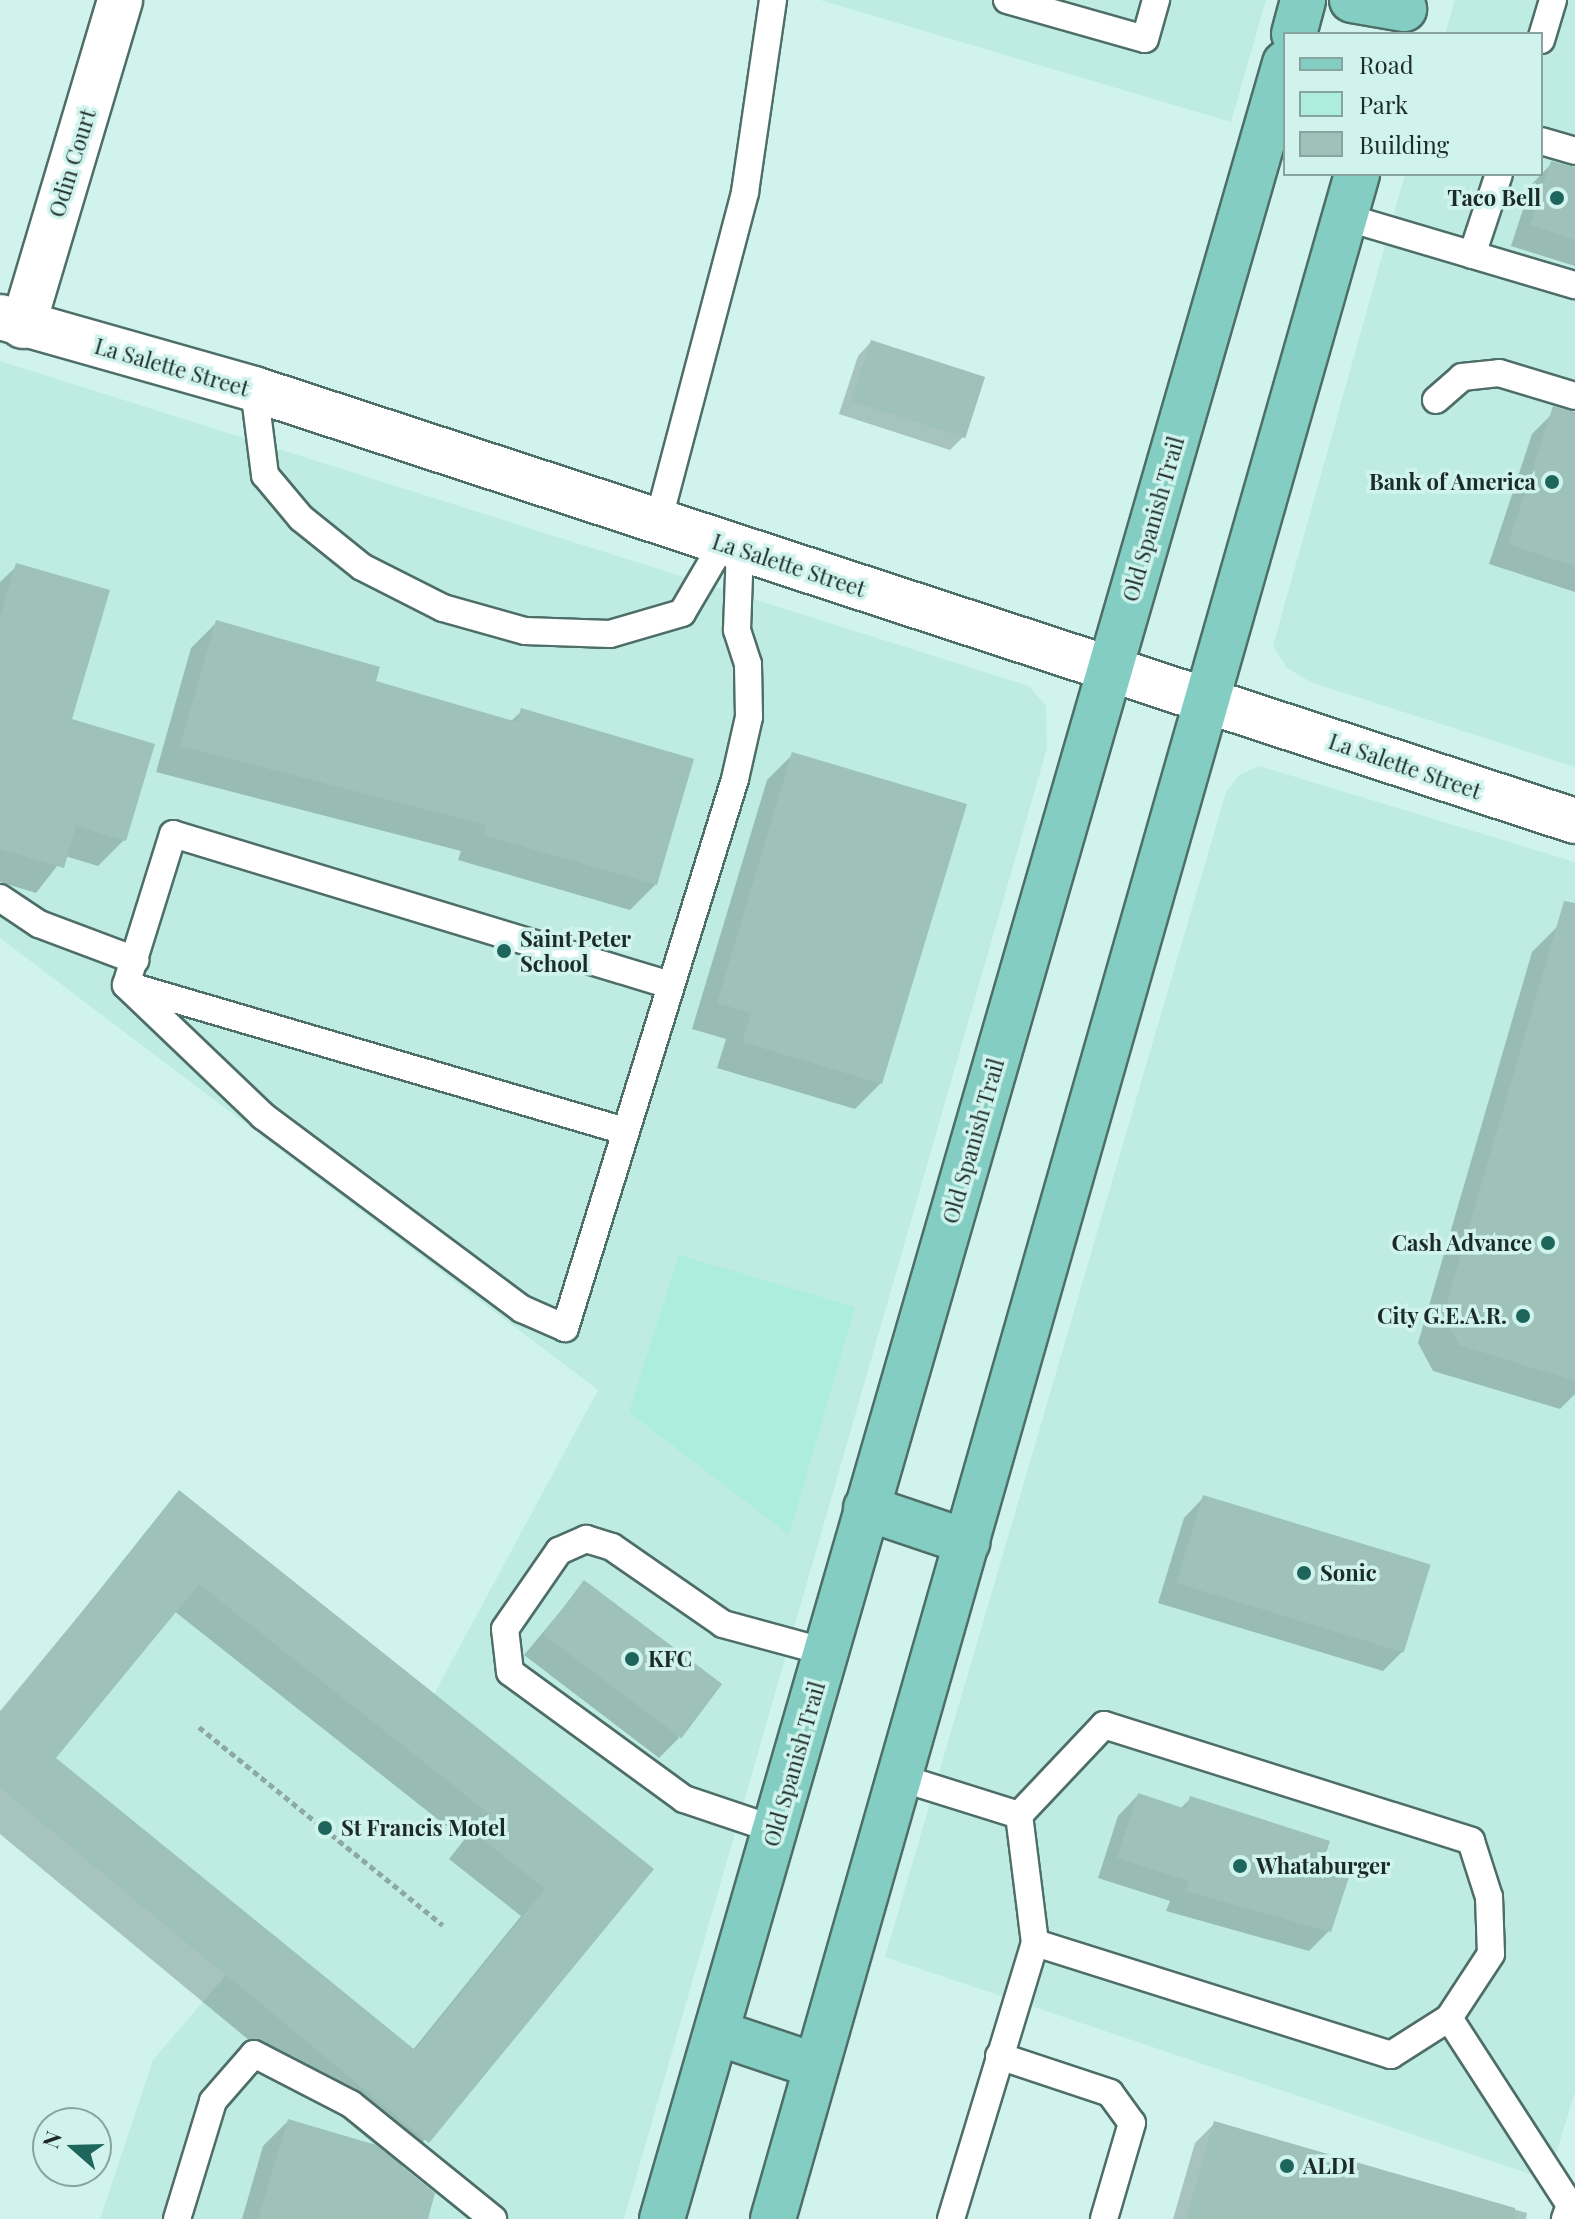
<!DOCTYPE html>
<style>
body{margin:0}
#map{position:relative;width:1575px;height:2219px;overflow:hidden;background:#d0f4ed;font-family:"Playfair Display",serif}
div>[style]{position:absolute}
.built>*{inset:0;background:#beece2}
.green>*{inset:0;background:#adede0}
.shadow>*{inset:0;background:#0003}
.building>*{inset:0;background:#9ec1ba;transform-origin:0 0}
.path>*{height:5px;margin-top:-2.5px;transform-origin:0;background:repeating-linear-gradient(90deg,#8da9a4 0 6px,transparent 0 10px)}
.roads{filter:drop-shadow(2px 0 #4e6e68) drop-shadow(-2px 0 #4e6e68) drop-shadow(0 2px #4e6e68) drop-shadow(0 -2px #4e6e68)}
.lane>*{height:26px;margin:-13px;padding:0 13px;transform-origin:13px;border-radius:13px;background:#fff}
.street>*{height:44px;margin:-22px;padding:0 22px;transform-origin:22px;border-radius:22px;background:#fff}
.primary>*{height:44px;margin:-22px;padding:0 22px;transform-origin:22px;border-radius:22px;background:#84cdc2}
.dots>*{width:22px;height:22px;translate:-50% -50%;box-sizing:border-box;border:4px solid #d0f4ed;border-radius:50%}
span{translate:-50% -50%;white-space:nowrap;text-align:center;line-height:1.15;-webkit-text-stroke:7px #d0f4ed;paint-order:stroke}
.street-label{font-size:22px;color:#1d2b28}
.poi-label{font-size:22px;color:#1d2b28;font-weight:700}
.right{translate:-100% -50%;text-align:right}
.left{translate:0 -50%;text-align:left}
.legend{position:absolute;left:1283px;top:32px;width:260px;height:144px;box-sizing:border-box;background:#d0f4ed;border:2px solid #88a49e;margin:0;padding:10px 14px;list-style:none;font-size:24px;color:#1d2b28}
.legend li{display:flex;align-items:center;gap:16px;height:40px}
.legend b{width:40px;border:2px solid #88a49e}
.north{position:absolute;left:32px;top:2107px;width:80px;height:80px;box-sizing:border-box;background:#d0f4ed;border:2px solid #88a49e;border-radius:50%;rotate:290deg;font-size:22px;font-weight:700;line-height:32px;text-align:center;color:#1d2b28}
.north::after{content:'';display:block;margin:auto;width:28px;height:36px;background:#1e665b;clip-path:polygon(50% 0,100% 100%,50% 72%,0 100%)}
</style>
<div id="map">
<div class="built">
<div style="clip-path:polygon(820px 0,1266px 0,1231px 122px)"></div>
<div style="clip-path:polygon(1455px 0,1575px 0,1575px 767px,1310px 682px,1286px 667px,1273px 646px,1405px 174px,1541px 174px,1541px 34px,1445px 34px)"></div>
<div style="clip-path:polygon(0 361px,1029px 686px,1046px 706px,1047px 748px,624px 2219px,100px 2219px,153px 2060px,226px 1975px,0 1787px,0 1715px,179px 1490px,433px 1696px,598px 1390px,0 938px)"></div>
<div style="clip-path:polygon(1259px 766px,1575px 862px,1575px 2092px,1548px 2180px,885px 1957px,1226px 792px,1239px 775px)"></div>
</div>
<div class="green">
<div style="clip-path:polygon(679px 1255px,855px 1307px,789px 1535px,629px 1412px)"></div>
</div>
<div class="shadow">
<div style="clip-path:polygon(1551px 164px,1575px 172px,1575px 266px,1511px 246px,1531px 185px)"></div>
<div style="clip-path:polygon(871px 342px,964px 436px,950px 450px,839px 414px,858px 356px)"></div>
<div style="clip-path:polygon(1552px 414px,1575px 421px,1575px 592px,1489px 564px,1532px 434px)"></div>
<div style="clip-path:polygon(17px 566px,69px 720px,124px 840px,98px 866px,65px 856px,36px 893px,0 882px,0 582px)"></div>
<div style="clip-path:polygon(217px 622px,373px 683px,510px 722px,522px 711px,656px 884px,630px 910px,458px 860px,461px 851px,156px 772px,191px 648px)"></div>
<div style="clip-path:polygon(793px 754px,881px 1083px,855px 1109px,717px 1068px,726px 1039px,692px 1029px,767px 780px)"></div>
<div style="clip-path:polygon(1558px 926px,1575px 931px,1575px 1394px,1560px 1409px,1433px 1371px,1418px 1343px,1532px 952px)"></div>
<div style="clip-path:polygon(evenodd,180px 1493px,651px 1869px,401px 2168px,425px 2219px,242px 2219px,263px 2146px,288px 2121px,378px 2147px,0 1834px,0 1711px,180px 1493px,174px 1611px,464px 1840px,449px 1859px,521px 1916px,412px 2051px,53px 1758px,174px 1611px)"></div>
<div style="clip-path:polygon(1204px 1497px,1403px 1651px,1383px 1671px,1158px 1603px,1184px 1518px)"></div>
<div style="clip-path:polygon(584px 1583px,679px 1738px,659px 1758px,524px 1655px)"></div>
<div style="clip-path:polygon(1138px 1795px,1180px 1809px,1191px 1798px,1329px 1931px,1309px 1951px,1166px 1911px,1170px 1901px,1098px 1878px,1118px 1816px)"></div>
<div style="clip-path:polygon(1215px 2123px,1527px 2213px,1526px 2219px,1173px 2219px,1195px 2143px)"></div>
</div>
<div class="building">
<div style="clip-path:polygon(1551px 161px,1575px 167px,1575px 240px,1530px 225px)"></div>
<div style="left:871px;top:340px;width:120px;height:64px;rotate:18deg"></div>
<div style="clip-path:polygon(1553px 406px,1575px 412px,1575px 566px,1508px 544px)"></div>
<div style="clip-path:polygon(16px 563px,110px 590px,72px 719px,155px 744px,126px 841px,76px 826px,64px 868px,0 849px,0 617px)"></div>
<div style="clip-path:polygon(216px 620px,380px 667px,376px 681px,517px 722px,521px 708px,694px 759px,657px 885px,483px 835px,486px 825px,180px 746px)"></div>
<div style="clip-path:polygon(792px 752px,967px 804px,882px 1084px,742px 1042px,751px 1013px,717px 1003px)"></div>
<div style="clip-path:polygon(1564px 901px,1575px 903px,1575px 1381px,1459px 1345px,1443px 1316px)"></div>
<div style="clip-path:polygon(evenodd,179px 1490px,654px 1869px,429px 2143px,0 1787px,0 1715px,179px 1490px,199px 1584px,488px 1813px,474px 1832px,545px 1889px,415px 2050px,56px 1758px,199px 1584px)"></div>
<div style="left:1203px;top:1495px;width:238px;height:92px;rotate:17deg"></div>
<div style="left:584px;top:1580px;width:173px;height:68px;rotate:37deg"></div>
<div style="clip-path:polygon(1138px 1793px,1186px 1809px,1190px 1796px,1330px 1841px,1323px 1862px,1351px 1871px,1331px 1932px,1185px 1891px,1189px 1881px,1117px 1858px)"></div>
<div style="clip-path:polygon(288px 2119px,376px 2145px,435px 2193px,428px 2219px,258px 2219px)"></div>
<div style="clip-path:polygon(1214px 2121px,1515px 2208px,1514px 2219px,1186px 2219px)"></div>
</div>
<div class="path">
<div style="left:199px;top:1727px;width:314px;rotate:39.1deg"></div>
</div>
<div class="roads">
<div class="lane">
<div style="left:1007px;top:0;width:143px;rotate:15.8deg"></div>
<div style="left:1145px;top:39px;width:41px;rotate:-74.2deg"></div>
<div style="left:1541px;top:40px;width:42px;rotate:-73.3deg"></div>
<div style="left:1541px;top:141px;width:35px;rotate:16deg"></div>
<div style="left:1345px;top:217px;width:240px;rotate:16.5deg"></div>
<div style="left:1472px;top:255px;width:85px;rotate:-71.6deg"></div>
<div style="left:254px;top:389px;width:87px;rotate:82.7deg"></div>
<div style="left:265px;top:475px;width:56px;rotate:50.1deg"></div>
<div style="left:301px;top:518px;width:78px;rotate:38.8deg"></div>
<div style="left:362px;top:567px;width:91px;rotate:26.8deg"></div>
<div style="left:443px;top:608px;width:85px;rotate:15.7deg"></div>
<div style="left:525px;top:631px;width:85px;rotate:2deg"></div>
<div style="left:610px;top:634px;width:75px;rotate:-16.3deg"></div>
<div style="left:682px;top:613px;width:81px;rotate:-59.6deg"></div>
<div style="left:1436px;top:400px;width:35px;rotate:-41deg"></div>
<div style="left:1462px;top:377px;width:37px;rotate:-6deg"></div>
<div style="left:1499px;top:373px;width:79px;rotate:16.8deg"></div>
<div style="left:658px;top:522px;width:341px;rotate:-75.2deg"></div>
<div style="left:745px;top:192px;width:194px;rotate:-81.7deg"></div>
<div style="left:0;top:898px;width:47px;rotate:33.7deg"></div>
<div style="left:39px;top:924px;width:103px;rotate:20.6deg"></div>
<div style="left:670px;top:985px;width:519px;rotate:-163.1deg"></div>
<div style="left:173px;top:834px;width:158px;rotate:107.3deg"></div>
<div style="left:126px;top:985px;width:190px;rotate:43.7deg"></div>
<div style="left:263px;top:1116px;width:323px;rotate:36.7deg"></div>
<div style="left:522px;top:1309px;width:47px;rotate:23.8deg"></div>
<div style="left:565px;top:1328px;width:575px;rotate:-72.79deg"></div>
<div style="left:735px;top:779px;width:64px;rotate:-77.3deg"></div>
<div style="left:749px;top:717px;width:53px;rotate:-91.1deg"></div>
<div style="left:748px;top:664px;width:36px;rotate:-108deg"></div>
<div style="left:737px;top:630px;width:82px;rotate:-87.9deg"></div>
<div style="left:130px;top:986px;width:516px;rotate:16.33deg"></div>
<div style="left:901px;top:1778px;width:124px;rotate:17.4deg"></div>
<div style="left:1019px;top:1815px;width:124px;rotate:-46.6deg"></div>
<div style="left:1104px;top:1725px;width:385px;rotate:17.5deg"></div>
<div style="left:1471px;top:1841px;width:59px;rotate:72.2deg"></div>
<div style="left:1489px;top:1897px;width:57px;rotate:88deg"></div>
<div style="left:1491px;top:1954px;width:77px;rotate:123.3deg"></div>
<div style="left:1449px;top:2018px;width:69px;rotate:147.5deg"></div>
<div style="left:1391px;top:2055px;width:373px;rotate:-162.5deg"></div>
<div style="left:1035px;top:1943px;width:129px;rotate:-97.1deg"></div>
<div style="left:776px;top:1830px;width:97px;rotate:-161.4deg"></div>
<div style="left:684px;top:1799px;width:215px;rotate:-143.9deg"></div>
<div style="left:510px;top:1672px;width:43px;rotate:-96.6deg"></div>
<div style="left:505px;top:1629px;width:95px;rotate:-55.3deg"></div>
<div style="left:559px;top:1551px;width:30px;rotate:-24deg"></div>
<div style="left:586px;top:1539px;width:27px;rotate:17deg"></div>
<div style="left:612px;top:1547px;width:135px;rotate:34.7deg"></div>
<div style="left:723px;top:1624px;width:107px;rotate:15.2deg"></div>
<div style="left:1449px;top:2018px;width:223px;rotate:57.1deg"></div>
<div style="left:1570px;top:2205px;width:15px;rotate:110deg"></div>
<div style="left:999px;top:2056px;width:117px;rotate:18.4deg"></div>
<div style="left:1110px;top:2093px;width:37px;rotate:54deg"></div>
<div style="left:1132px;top:2123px;width:100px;rotate:106.3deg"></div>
<div style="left:177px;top:2219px;width:123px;rotate:-73deg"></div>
<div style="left:213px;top:2101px;width:62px;rotate:-48.9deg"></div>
<div style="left:254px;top:2054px;width:109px;rotate:27.3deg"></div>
<div style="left:351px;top:2104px;width:183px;rotate:39deg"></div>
<div style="left:951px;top:2219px;width:288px;rotate:-73.1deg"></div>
</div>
<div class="street">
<div style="left:0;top:317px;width:264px;rotate:15.8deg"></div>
<div style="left:254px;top:389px;width:1390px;rotate:18.11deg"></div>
<div style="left:23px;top:326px;width:340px;rotate:-73.4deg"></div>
</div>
<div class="primary">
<div style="left:1352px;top:0;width:53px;rotate:9.8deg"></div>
<div style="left:1294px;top:34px;width:35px;rotate:-75deg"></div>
<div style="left:866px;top:1508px;width:107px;rotate:18.6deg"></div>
<div style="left:718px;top:2033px;width:103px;rotate:18.6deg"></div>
<div style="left:662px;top:2219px;width:2244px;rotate:-73.88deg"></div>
<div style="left:773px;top:2219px;width:2127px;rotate:-74.06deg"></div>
</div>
</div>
<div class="dots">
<div style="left:1557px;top:198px;background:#1e665b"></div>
<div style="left:1552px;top:482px;background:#1e665b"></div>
<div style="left:504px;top:951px;background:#1e665b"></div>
<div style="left:1548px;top:1243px;background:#1e665b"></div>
<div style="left:1523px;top:1316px;background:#1e665b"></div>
<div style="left:1304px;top:1573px;background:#1e665b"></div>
<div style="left:632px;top:1659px;background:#1e665b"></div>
<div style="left:325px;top:1828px;background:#1e665b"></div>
<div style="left:1240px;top:1866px;background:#1e665b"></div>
<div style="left:1287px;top:2166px;background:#1e665b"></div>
</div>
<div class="street-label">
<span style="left:72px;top:163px;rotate:-73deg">Odin Court</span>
<span style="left:172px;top:367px;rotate:16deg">La Salette Street</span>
<span style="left:1153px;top:519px;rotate:-74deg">Old Spanish Trail</span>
<span style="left:789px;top:565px;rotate:18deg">La Salette Street</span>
<span style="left:1405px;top:766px;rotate:19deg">La Salette Street</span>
<span style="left:973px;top:1141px;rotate:-74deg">Old Spanish Trail</span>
<span style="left:794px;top:1764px;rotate:-74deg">Old Spanish Trail</span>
</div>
<div class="poi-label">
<span class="right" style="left:1541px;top:198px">Taco Bell</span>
<span class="right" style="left:1536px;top:482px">Bank of America</span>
<span class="left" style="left:520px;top:951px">Saint Peter<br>School</span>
<span class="right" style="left:1532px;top:1243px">Cash Advance</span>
<span class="right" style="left:1507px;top:1316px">City G.E.A.R.</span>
<span class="left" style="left:1320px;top:1573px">Sonic</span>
<span class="left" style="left:648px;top:1659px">KFC</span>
<span class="left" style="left:341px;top:1828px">St Francis Motel</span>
<span class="left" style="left:1256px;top:1866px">Whataburger</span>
<span class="left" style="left:1303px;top:2166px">ALDI</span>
</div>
<ul class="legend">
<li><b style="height:10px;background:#84cdc2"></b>Road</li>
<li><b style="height:22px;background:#adede0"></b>Park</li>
<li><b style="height:22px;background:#9ec1ba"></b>Building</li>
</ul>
<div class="north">N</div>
</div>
